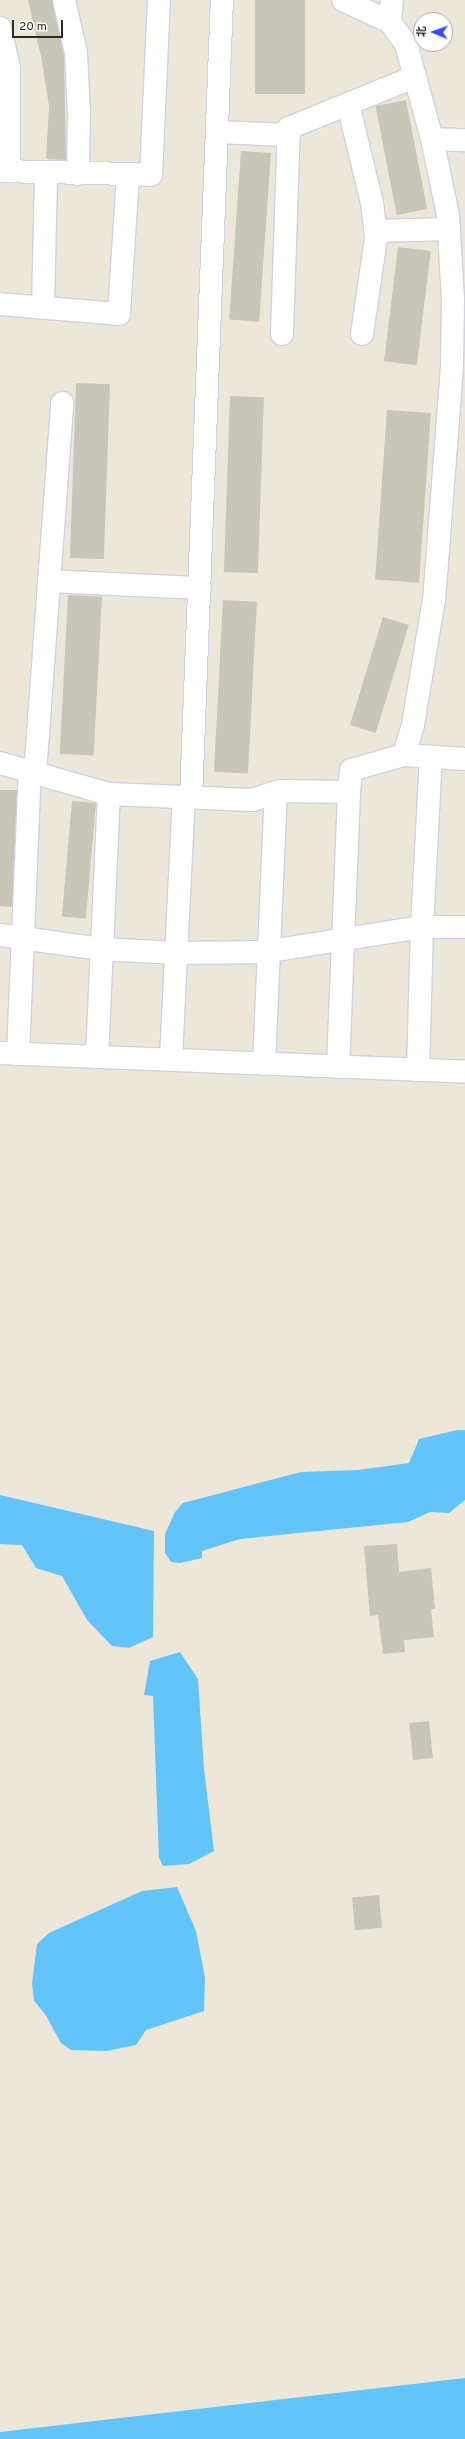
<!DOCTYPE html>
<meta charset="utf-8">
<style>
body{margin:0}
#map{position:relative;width:465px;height:2439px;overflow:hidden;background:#ede7da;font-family:Overpass,"Noto Sans SC",sans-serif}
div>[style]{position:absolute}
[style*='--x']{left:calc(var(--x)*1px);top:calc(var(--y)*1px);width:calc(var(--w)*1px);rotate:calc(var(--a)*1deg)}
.water>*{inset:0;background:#63c4f9}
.building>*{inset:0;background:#c8c5b9;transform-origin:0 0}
.roads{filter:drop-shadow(1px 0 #cfd1e4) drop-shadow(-1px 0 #cfd1e4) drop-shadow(0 1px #cfd1e4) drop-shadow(0 -1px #cfd1e4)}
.minor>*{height:22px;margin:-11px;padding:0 11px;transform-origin:11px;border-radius:11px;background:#fff}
span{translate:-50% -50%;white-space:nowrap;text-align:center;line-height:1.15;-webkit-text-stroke:3.5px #fff;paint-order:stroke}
.north{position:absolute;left:413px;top:12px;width:40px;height:40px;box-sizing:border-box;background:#fff;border:1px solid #aaa;border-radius:50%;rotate:272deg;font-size:11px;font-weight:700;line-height:16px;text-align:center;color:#2a2a2a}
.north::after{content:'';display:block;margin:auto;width:14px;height:18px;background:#3548ff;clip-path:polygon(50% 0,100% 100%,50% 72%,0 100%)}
.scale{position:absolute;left:12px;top:20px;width:51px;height:18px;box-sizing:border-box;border:2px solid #2a2a2a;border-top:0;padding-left:5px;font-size:12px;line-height:14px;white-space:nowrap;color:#2a2a2a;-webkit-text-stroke:3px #fff;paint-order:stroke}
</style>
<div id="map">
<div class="water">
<i style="clip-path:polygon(457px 1430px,465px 1430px,465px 1500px,449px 1513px,430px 1512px,408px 1522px,240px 1539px,202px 1551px,202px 1558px,180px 1563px,171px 1562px,165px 1553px,165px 1534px,175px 1512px,183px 1503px,301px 1472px,358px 1470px,409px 1463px,419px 1439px)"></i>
<i style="clip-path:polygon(0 1495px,154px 1531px,153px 1637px,129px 1648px,112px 1646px,87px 1620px,62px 1576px,36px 1568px,22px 1545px,0 1544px)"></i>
<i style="clip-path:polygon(180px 1652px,198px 1679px,204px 1769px,214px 1851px,189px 1864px,163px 1866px,159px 1858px,153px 1696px,144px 1695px,150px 1661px)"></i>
<i style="clip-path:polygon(177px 1887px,196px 1931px,205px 1978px,204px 2011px,146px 2030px,136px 2045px,107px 2051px,71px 2050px,61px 2043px,45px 2014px,34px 2001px,32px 1983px,37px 1944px,49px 1933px,142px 1891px)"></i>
<i style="clip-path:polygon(465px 2378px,465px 2439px,0 2439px,0 2432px)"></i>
</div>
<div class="building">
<i style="clip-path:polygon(28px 0,52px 0,64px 55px,66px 160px,46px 159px,49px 106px,41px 56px)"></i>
<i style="left:255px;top:0;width:50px;height:94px"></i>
<i style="left:406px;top:100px;width:111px;height:31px;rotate:79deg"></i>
<i style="left:241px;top:151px;width:30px;height:169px;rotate:4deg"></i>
<i style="left:398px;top:247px;width:33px;height:115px;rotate:7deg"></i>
<i style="left:76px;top:383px;width:34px;height:175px;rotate:2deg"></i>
<i style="left:230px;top:396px;width:34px;height:176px;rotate:2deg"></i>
<i style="left:387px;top:410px;width:44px;height:170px;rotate:4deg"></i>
<i style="left:68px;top:595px;width:34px;height:159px;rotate:3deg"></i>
<i style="left:223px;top:600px;width:34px;height:172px;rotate:3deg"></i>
<i style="left:383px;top:617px;width:27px;height:113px;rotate:17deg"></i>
<i style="clip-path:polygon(0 790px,17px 790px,12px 907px,0 906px)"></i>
<i style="left:72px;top:801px;width:24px;height:116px;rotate:5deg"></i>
<i style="clip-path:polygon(397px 1544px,399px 1572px,431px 1568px,435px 1609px,431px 1609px,434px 1637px,404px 1640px,405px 1652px,383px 1654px,378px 1615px,370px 1616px,364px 1546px)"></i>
<i style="left:429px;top:1721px;width:37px;height:20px;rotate:84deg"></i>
<i style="left:379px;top:1895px;width:33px;height:27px;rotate:85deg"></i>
</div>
<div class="roads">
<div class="minor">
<i style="--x:64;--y:0;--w:54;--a:77.2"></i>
<i style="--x:76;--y:53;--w:61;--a:87.2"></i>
<i style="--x:79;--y:114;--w:60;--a:91"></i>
<i style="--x:343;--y:0;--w:52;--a:25.1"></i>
<i style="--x:390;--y:22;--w:27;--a:54"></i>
<i style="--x:406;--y:44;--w:98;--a:74.7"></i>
<i style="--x:432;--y:139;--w:78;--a:78.1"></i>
<i style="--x:448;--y:215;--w:85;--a:86.6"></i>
<i style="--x:453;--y:300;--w:67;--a:90.9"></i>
<i style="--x:452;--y:367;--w:233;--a:94.4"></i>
<i style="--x:434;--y:599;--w:128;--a:99.5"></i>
<i style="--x:413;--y:725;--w:31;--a:107"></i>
<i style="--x:390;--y:22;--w:22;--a:-85"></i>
<i style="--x:0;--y:28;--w:41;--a:77.3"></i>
<i style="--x:9;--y:68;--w:103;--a:90"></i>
<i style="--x:348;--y:104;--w:102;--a:76.4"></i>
<i style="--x:372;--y:203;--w:35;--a:83"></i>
<i style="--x:376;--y:238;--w:97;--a:98.3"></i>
<i style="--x:218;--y:132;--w:71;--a:2.4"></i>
<i style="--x:432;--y:139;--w:33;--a:2"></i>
<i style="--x:0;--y:171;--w:128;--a:1.3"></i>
<i style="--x:375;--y:231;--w:74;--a:-1.5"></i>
<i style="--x:0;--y:304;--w:119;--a:4.8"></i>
<i style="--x:119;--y:314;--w:140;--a:-86.3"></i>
<i style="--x:128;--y:174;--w:23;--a:2"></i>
<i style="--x:151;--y:175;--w:175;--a:-87.4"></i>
<i style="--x:43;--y:308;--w:135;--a:-88.7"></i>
<i style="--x:282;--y:334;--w:206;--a:-88.1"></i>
<i style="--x:289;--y:128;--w:135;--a:-22.2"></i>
<i style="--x:49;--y:581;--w:151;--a:2.7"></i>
<i style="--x:0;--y:763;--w:113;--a:15.9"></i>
<i style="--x:109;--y:794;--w:143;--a:2.4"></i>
<i style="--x:252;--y:800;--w:29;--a:-18"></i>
<i style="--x:280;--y:791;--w:69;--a:0.8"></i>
<i style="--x:349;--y:792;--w:22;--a:-85"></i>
<i style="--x:351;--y:770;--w:55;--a:-15.8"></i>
<i style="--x:404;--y:755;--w:61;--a:3.8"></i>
<i style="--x:35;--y:774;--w:372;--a:-85.8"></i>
<i style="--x:191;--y:798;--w:799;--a:-87.78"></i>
<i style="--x:0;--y:935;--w:102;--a:7.9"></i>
<i style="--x:101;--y:949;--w:76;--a:3"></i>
<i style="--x:177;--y:953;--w:87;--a:-0.7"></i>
<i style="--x:264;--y:952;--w:160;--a:-9"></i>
<i style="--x:422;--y:927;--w:43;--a:0"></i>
<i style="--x:0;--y:1053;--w:465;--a:2.3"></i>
<i style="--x:18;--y:1054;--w:282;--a:-87.6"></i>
<i style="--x:97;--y:1057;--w:263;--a:-87.4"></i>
<i style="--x:171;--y:1059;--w:262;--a:-87.2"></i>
<i style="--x:264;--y:1064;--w:272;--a:-87.5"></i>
<i style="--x:338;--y:1067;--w:275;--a:-87.7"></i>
<i style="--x:418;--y:1070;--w:143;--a:-88.4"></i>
<i style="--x:422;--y:927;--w:169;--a:-87"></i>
</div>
</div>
<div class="north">北</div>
<div class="scale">20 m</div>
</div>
